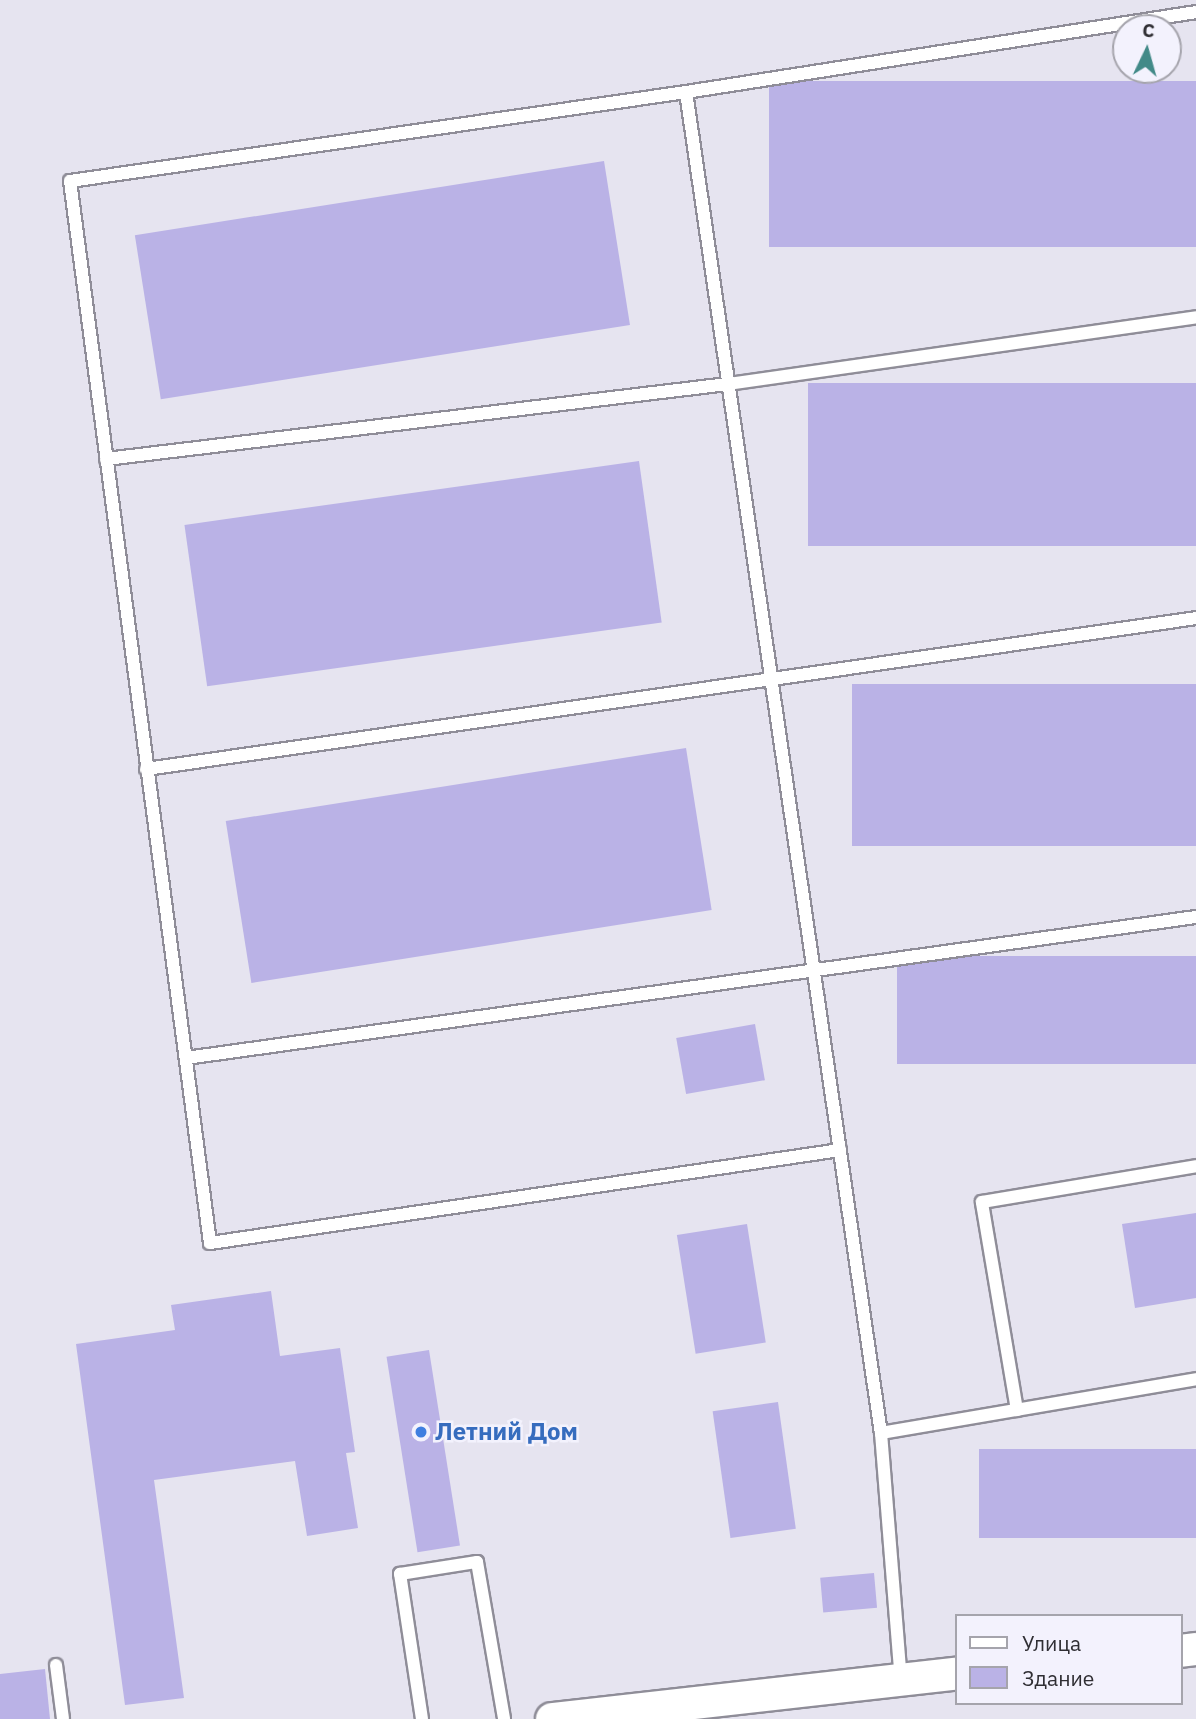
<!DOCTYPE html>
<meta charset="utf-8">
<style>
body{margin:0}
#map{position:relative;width:1196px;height:1719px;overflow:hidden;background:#e6e4f0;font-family:"IBM Plex Sans",sans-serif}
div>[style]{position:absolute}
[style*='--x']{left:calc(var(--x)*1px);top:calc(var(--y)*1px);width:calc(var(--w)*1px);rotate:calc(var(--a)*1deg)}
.building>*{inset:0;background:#bab2e6;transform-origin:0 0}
.roads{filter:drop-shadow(2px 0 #8f8d98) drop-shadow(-2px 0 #8f8d98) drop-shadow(0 2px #8f8d98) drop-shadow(0 -2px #8f8d98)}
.service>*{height:12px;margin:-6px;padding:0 6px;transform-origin:6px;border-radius:6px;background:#fff}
.tertiary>*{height:32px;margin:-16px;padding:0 16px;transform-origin:16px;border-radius:16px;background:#fff}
.dots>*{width:19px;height:19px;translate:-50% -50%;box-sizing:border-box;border:4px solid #f3f2fd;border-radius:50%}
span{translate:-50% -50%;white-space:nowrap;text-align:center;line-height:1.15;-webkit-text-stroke:5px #f3f2fd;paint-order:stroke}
.shop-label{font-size:24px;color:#366cbe;font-weight:700}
.left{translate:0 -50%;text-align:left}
.legend{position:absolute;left:955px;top:1614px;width:228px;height:91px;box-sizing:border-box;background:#f3f2fd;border:2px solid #a5a4ac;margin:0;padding:9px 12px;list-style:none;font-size:21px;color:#2f2e33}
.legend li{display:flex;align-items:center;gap:14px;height:35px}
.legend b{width:35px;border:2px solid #a5a4ac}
.north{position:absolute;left:1112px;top:14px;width:70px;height:70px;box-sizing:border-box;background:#f3f2fd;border:2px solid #a5a4ac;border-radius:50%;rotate:5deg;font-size:19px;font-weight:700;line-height:28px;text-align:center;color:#2f2e33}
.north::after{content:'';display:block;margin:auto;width:24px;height:32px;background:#428a88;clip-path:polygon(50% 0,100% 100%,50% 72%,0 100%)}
</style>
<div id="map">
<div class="building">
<i style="left:1196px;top:81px;width:166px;height:427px;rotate:90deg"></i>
<i style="left:604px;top:161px;width:166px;height:475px;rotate:81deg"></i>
<i style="left:1196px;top:383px;width:163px;height:388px;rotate:90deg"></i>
<i style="left:639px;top:461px;width:163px;height:459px;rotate:82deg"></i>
<i style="left:1196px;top:684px;width:162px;height:344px;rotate:90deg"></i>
<i style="left:686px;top:748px;width:164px;height:466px;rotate:81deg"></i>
<i style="left:1196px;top:956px;width:108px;height:299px;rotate:90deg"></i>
<i style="left:755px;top:1024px;width:57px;height:80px;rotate:80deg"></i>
<i style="clip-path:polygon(1196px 1213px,1196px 1298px,1135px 1308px,1122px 1224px)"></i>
<i style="left:747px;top:1224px;width:120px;height:71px;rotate:81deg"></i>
<i style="clip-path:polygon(271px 1291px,280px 1356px,340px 1348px,355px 1452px,346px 1453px,358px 1528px,307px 1536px,295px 1461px,154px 1480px,184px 1698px,125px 1705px,76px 1344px,175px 1330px,171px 1305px)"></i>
<i style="left:429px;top:1350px;width:198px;height:43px;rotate:81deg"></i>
<i style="left:778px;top:1402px;width:128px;height:66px;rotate:82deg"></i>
<i style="left:1196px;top:1449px;width:89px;height:217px;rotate:90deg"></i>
<i style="left:874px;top:1573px;width:35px;height:54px;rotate:85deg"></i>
<i style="clip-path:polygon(45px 1669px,50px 1719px,0 1719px,0 1674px)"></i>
</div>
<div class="roads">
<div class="service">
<i style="--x:686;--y:92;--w:516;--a:-8.91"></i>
<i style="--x:106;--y:459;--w:627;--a:-6.88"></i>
<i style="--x:728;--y:384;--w:473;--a:-8.1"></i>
<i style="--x:146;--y:769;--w:1061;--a:-8.18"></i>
<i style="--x:186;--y:1058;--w:1020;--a:-7.95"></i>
<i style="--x:840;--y:1150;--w:637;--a:171.6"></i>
<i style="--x:210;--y:1243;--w:1071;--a:-97.51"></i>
<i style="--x:70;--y:181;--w:622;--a:-8.22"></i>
<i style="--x:686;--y:92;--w:1355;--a:81.73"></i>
<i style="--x:881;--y:1433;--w:247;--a:85.4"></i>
<i style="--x:1017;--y:1410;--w:211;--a:-99.6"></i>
<i style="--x:982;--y:1202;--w:217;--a:-9.5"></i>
<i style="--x:881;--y:1433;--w:320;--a:-9.7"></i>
<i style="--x:56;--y:1665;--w:54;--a:82.6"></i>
<i style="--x:422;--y:1719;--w:147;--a:-98.6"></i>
<i style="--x:400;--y:1574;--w:78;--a:-8.9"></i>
<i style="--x:477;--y:1562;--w:159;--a:80.2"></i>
</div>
<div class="tertiary">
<i style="--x:1180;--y:1651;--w:16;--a:-7"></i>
<i style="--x:552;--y:1719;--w:406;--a:-6.4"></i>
</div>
</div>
<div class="dots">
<i style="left:421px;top:1432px;background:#3f7fe0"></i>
</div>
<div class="shop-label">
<span class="left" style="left:435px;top:1432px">Летний Дом</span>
</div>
<ul class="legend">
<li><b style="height:9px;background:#fff"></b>Улица</li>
<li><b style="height:19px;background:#bab2e6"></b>Здание</li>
</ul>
<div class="north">С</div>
</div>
